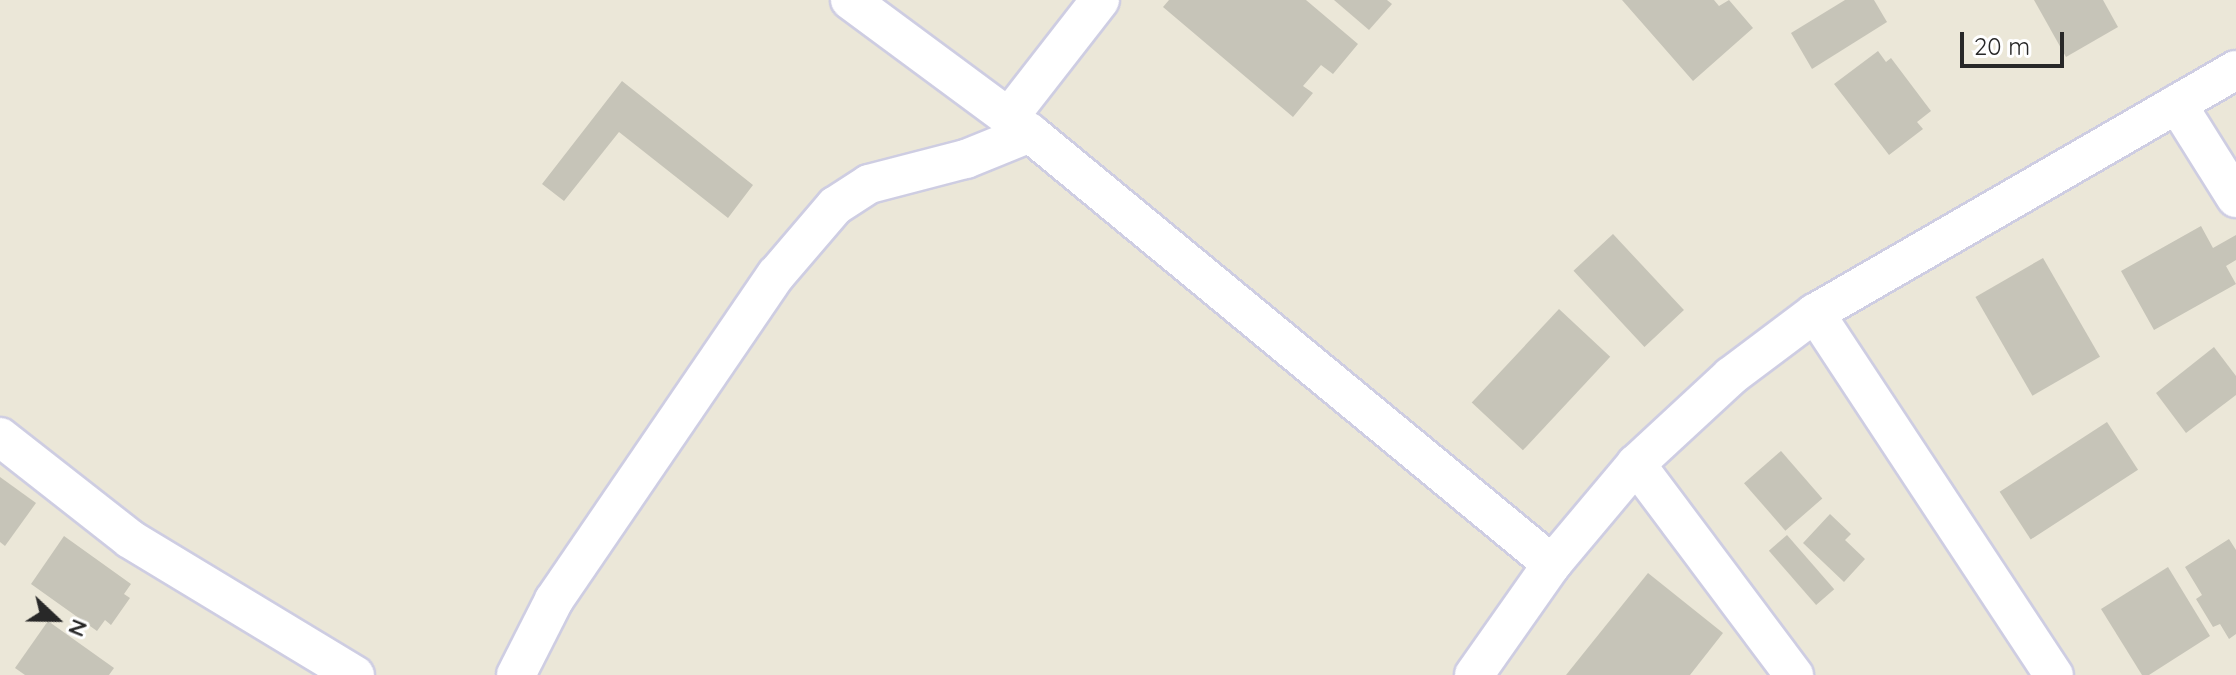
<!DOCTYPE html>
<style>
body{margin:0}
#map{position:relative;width:2236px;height:675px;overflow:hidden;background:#ebe7d8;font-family:Quicksand,sans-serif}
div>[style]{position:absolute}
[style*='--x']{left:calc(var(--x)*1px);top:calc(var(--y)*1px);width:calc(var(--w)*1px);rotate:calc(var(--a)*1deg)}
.building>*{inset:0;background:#c6c4b8;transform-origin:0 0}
.roads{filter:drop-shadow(2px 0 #cecde2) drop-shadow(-2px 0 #cecde2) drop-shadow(0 2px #cecde2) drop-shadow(0 -2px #cecde2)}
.minor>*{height:38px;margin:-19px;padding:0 19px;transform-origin:19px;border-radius:19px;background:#fff}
span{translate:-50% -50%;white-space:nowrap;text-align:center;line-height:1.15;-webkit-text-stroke:8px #fff;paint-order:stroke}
.north{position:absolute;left:16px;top:579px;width:80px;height:80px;-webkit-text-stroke:6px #fff;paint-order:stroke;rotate:112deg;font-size:22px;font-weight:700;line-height:32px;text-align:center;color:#282828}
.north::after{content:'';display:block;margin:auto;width:28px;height:36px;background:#282828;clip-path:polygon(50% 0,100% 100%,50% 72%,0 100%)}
.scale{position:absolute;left:1960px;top:32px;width:104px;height:36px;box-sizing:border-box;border:4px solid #282828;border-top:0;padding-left:10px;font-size:24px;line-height:28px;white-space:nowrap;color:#282828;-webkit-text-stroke:6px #fff;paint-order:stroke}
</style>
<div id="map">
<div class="building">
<i style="clip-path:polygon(1169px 0,1306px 0,1358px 44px,1333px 74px,1321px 65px,1303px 86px,1313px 93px,1293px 117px,1163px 7px)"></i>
<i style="clip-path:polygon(1334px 0,1387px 0,1392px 4px,1369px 30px)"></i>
<i style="clip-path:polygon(1622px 0,1714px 0,1719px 6px,1729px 0,1753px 28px,1693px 81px)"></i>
<i style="clip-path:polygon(1845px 0,1874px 0,1887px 22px,1812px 69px,1791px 33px)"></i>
<i style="clip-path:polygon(2034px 0,2103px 0,2118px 27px,2066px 57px)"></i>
<i style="clip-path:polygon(1878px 51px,1886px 62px,1891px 58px,1931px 111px,1917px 122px,1923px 129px,1889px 155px,1834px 84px)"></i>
<i style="clip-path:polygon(622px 81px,753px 185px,728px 218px,619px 132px,564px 201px,542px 184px)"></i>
<i style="clip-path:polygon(2201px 226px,2213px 248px,2236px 235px,2236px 260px,2226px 266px,2236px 284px,2154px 330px,2121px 271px)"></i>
<i style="left:1613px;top:234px;width:104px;height:54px;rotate:47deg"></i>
<i style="left:2043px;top:258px;width:114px;height:78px;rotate:60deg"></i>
<i style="left:1559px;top:309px;width:70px;height:128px;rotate:43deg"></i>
<i style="clip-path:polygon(2214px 347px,2236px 376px,2236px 395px,2186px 433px,2156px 393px)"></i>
<i style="left:2107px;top:422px;width:57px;height:128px;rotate:57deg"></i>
<i style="left:1781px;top:451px;width:63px;height:49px;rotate:49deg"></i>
<i style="clip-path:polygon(0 477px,36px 503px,5px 546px,0 542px)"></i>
<i style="clip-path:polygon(1830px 514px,1851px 534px,1845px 540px,1865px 559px,1844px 582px,1803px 543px)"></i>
<i style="left:1787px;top:535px;width:72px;height:24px;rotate:49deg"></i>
<i style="clip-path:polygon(64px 536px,131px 584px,124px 594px,130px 598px,111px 625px,105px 620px,97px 631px,31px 584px)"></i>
<i style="clip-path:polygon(2229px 539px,2236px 550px,2236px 634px,2229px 639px,2220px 624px,2213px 627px,2196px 599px,2202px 595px,2185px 567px)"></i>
<i style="clip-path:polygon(2168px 567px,2210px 636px,2149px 675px,2142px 675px,2101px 609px)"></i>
<i style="clip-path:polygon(1648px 573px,1723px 633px,1690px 675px,1566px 675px)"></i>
<i style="clip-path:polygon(48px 621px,114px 668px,109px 675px,25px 675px,15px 668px)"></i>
</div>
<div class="roads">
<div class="minor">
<i style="--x:850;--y:0;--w:224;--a:36.5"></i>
<i style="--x:1030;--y:133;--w:677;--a:39.55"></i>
<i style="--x:2177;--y:104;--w:111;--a:57.9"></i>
<i style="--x:1009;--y:117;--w:148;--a:-52.1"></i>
<i style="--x:1815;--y:313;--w:434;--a:56.6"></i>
<i style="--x:0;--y:437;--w:165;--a:38.1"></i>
<i style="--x:130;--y:539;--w:263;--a:31.2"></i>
<i style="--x:1636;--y:464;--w:264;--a:53.2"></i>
<i style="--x:516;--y:675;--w:84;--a:-63.1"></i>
<i style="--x:554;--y:600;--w:394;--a:-55.7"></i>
<i style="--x:776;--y:275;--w:91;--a:-49.5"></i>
<i style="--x:835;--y:206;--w:40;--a:-32.9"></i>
<i style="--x:869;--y:184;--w:100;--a:-14.5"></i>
<i style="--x:966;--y:159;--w:69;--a:-22.1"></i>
<i style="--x:1474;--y:675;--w:136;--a:-54.9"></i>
<i style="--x:1552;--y:564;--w:131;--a:-50"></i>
<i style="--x:1636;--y:464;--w:129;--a:-42.8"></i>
<i style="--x:1731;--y:376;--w:105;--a:-36.9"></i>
<i style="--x:1815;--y:313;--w:486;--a:-30"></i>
</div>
</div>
<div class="north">N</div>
<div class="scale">20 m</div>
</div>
